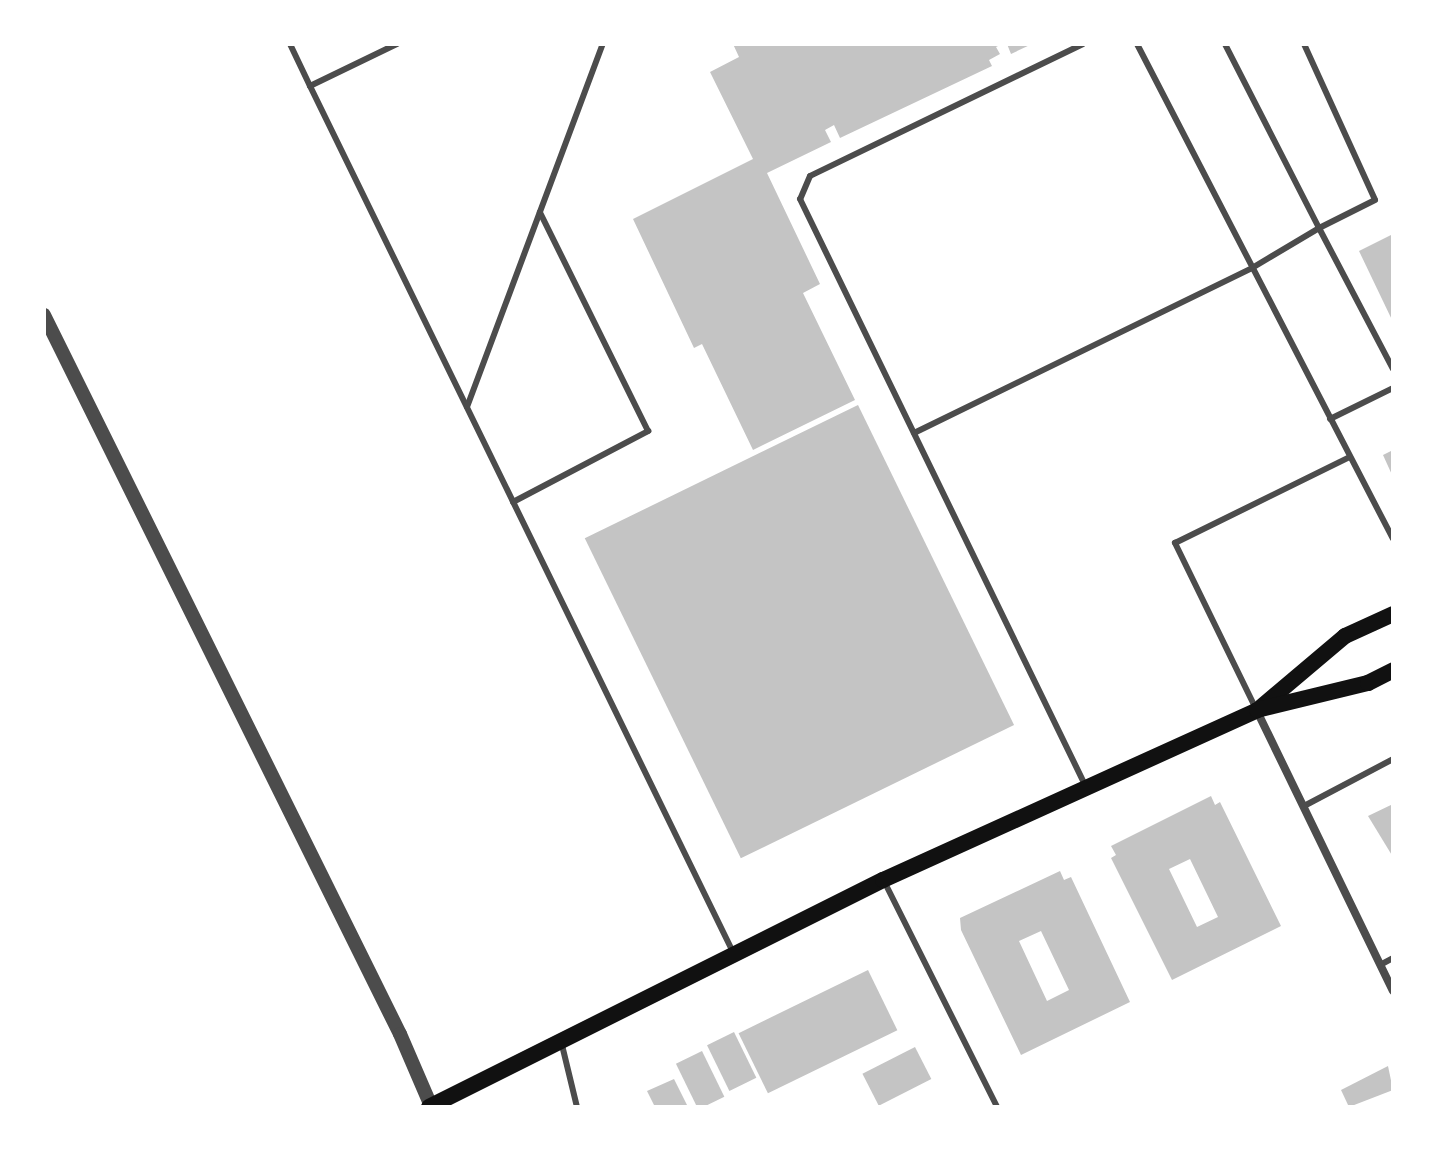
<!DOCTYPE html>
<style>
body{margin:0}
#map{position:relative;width:1437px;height:1151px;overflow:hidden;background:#fff;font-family:Cabin,sans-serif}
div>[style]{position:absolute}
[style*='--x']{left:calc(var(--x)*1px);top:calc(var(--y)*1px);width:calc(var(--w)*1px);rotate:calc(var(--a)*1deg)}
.building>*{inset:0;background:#c4c4c4;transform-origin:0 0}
.service>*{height:6px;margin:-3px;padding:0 3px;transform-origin:3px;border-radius:3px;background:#4c4c4c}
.minor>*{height:8px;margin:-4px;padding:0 4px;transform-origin:4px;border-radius:4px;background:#4c4c4c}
.tertiary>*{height:14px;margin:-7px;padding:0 7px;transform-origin:7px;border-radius:7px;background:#4c4c4c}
.secondary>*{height:16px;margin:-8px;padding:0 8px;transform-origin:8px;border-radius:8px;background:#111}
span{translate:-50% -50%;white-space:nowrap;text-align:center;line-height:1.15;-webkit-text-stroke:6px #fff;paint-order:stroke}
.frame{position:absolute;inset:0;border:46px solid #fff;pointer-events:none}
</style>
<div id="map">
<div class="building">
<i style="clip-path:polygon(733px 44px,1002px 44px,996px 47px,1000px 54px,989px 60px,992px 66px,840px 138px,834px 125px,825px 130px,831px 142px,767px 173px,820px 284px,803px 293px,855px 400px,753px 450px,702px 344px,694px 348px,633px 219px,753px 159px,710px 72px,739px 57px)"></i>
<i style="clip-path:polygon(1007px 44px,1032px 44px,1011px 54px)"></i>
<i style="clip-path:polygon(1393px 234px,1393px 322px,1359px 251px)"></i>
<i style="left:858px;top:405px;width:356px;height:304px;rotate:64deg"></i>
<i style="clip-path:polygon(1393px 450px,1393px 477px,1383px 455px)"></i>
<i style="clip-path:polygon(evenodd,1211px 796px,1215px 805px,1220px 802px,1281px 926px,1172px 980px,1111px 858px,1116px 855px,1111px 846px,1211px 796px,1190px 859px,1218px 917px,1197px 927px,1169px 869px,1190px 859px)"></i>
<i style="clip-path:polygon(1393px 804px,1393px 857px,1368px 816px)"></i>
<i style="clip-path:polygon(evenodd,1060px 871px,1064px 880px,1071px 877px,1130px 1002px,1021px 1055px,961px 930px,960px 918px,1060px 871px,1041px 931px,1069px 990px,1047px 1001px,1019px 941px,1041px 931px)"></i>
<i style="left:868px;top:970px;width:67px;height:144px;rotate:64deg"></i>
<i style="left:734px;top:1032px;width:51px;height:30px;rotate:64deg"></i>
<i style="left:915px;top:1047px;width:36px;height:59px;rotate:63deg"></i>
<i style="left:702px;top:1051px;width:51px;height:29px;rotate:64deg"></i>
<i style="clip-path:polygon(1388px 1066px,1393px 1090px,1349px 1107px,1341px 1090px)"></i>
<i style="clip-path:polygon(674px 1079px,688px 1107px,655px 1107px,647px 1091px)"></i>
</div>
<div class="service">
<i style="--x:290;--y:44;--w:47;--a:64.5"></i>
<i style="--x:310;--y:86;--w:97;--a:-25.8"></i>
<i style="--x:1083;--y:44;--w:303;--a:154.2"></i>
<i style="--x:810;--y:176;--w:25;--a:113"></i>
<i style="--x:800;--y:199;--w:652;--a:64.06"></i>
<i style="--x:1137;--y:44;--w:557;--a:62.65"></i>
<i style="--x:1304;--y:44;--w:171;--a:65.5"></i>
<i style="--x:1375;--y:200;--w:63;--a:153.4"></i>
<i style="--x:1319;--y:228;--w:159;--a:62.3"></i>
<i style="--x:310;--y:86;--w:966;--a:63.97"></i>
<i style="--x:467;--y:407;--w:388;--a:-69.5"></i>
<i style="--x:1330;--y:419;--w:70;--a:-26.2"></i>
<i style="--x:914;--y:433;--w:376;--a:-26"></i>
<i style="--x:1252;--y:268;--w:78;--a:-30.8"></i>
<i style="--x:1319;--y:228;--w:207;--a:-117.1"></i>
<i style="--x:513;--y:502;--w:153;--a:-27.7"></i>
<i style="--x:648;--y:431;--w:244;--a:-116.3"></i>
<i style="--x:1256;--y:709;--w:185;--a:-116"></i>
<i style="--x:1175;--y:543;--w:195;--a:-26.2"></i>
<i style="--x:1304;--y:806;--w:101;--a:-27.8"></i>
<i style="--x:884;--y:881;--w:253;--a:63.4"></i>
<i style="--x:1380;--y:965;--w:15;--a:-28"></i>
<i style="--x:562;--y:1045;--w:64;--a:76.4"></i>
</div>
<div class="minor">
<i style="--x:1257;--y:711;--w:311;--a:64.1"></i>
</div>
<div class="tertiary">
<i style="--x:44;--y:315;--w:802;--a:63.66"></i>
<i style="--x:400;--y:1034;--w:78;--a:66.7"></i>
</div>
<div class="secondary">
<i style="--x:1261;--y:707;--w:110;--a:-40.2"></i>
<i style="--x:1345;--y:636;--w:53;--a:-24.6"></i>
<i style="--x:429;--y:1107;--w:508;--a:-26.57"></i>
<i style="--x:883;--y:880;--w:411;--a:-24.4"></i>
<i style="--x:1257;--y:710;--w:114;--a:-13.7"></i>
<i style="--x:1368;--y:683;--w:28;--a:-27"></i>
</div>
<div class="frame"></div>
</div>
